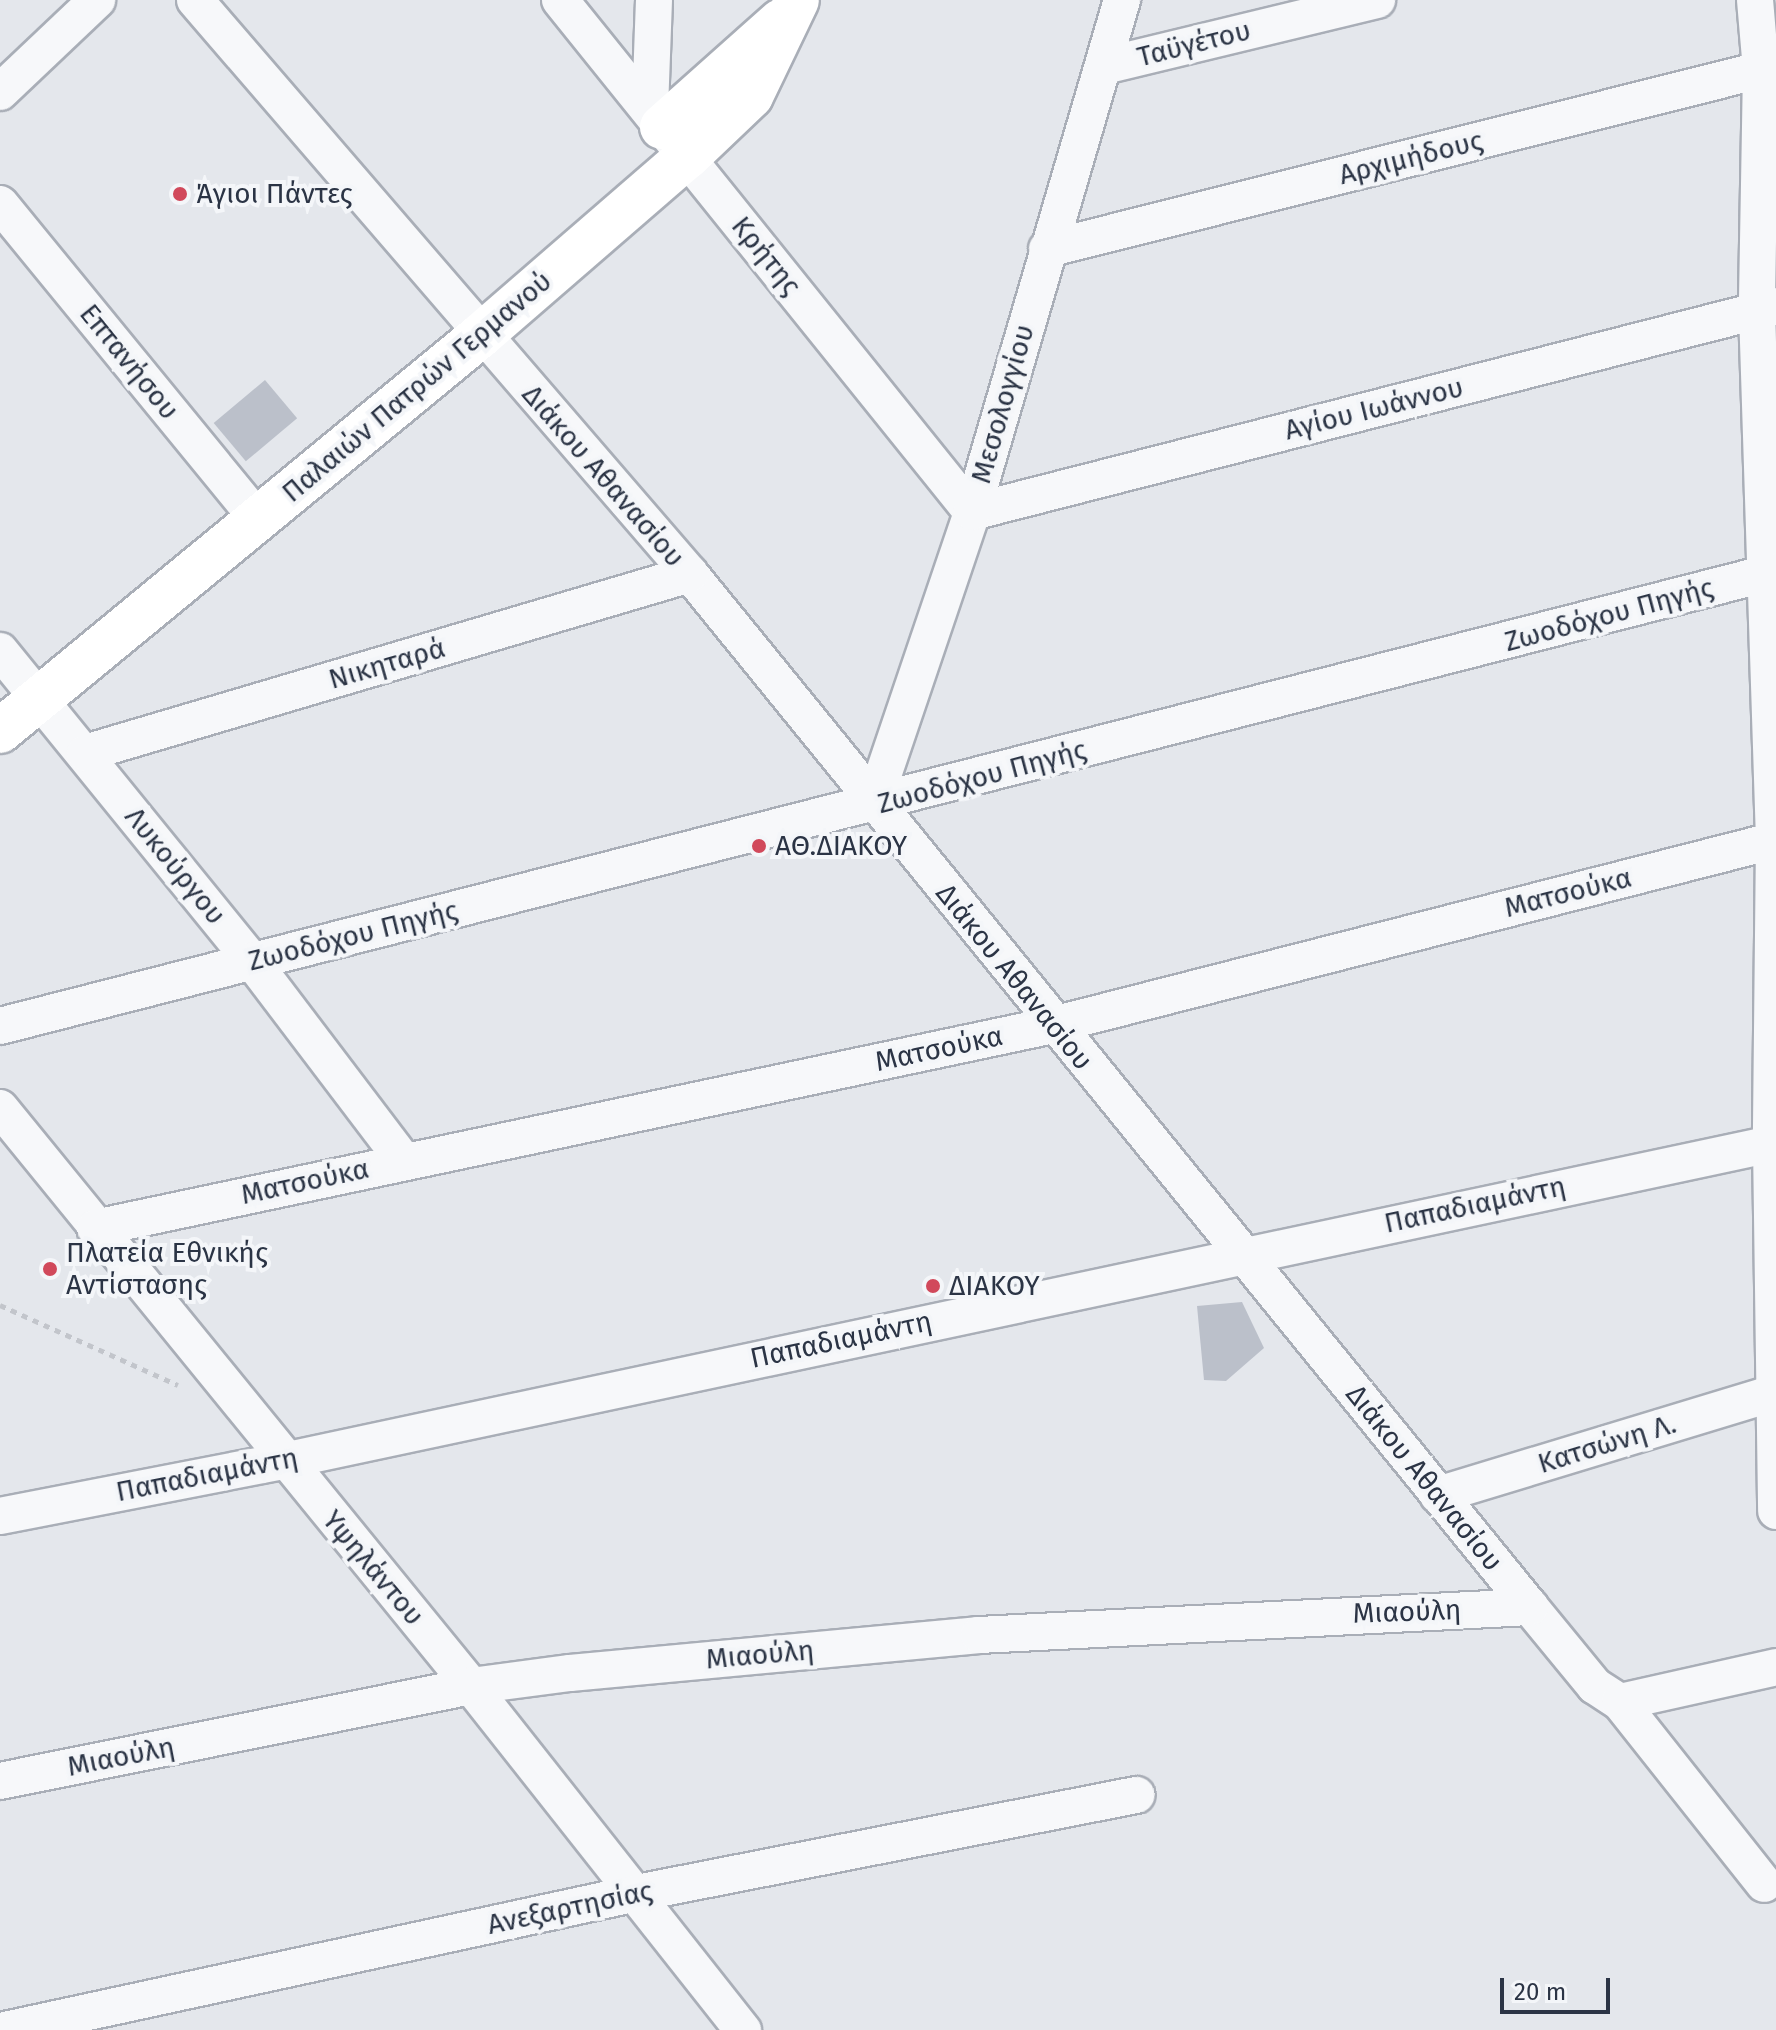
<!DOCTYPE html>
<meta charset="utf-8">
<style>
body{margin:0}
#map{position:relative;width:1776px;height:2030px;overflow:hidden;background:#e4e7ec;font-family:"Fira Sans",sans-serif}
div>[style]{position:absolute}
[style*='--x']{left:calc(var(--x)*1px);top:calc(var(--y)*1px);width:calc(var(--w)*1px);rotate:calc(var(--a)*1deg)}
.building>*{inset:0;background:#bbc0ca;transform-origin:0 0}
.path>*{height:5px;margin-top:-2.5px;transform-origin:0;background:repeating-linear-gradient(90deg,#c2c5cb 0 6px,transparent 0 12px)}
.roads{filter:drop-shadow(2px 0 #a9aeb7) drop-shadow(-2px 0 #a9aeb7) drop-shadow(0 2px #a9aeb7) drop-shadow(0 -2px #a9aeb7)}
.street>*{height:36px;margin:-18px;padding:0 18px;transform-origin:18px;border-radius:18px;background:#f7f8fa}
.secondary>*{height:44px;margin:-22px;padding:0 22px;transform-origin:22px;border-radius:22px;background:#fff}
.dots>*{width:22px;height:22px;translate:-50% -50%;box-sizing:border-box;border:4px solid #f4f6f9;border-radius:50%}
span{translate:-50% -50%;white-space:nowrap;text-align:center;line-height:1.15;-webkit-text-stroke:8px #f4f6f9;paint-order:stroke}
.street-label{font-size:28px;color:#2b3445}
.poi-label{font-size:28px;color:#2b3445}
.left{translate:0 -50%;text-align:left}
.scale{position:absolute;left:1500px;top:1978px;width:110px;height:36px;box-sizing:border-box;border:4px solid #2b3445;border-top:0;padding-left:10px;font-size:24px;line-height:28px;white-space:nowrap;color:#2b3445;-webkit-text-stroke:6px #f4f6f9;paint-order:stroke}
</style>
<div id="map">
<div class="building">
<i style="left:265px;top:380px;width:50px;height:67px;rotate:50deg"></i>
<i style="clip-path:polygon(1242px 1302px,1264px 1348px,1226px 1381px,1204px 1380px,1197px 1306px)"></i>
</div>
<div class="path">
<i style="--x:0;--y:1305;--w:195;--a:24.2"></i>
</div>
<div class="roads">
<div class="street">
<i style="--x:195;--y:0;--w:758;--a:49.23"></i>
<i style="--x:690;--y:574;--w:1331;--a:50.88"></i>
<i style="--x:1530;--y:1607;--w:102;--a:50.6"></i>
<i style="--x:1595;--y:1686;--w:30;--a:33"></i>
<i style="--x:1620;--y:1702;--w:232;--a:51.6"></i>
<i style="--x:560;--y:0;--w:657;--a:51.18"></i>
<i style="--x:1755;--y:0;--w:70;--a:85.1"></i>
<i style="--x:1761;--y:70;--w:241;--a:91"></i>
<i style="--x:1757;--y:311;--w:529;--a:88.16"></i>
<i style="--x:1774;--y:840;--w:304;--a:90.6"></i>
<i style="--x:1771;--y:1144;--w:367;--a:89.2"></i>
<i style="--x:1104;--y:66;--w:281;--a:-13.6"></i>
<i style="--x:0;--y:92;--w:134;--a:-43.5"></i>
<i style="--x:650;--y:109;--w:109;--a:-87.9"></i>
<i style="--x:0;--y:204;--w:409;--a:50.7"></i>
<i style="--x:1047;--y:249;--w:752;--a:-14.09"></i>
<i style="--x:972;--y:512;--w:830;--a:-14.37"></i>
<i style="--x:0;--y:651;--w:400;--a:50.9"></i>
<i style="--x:252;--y:961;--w:251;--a:52.8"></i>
<i style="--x:85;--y:753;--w:631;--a:-16.48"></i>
<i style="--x:873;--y:805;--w:309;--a:-71.3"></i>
<i style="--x:972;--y:512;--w:534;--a:-73.67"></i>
<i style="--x:0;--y:1026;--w:1833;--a:-14.37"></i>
<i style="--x:0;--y:1108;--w:746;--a:50.82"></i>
<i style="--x:471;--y:1686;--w:439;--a:51.7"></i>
<i style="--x:95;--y:1228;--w:979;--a:-11.96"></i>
<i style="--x:1053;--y:1025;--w:746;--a:-14.35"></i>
<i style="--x:1438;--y:1495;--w:353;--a:-16.9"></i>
<i style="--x:0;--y:1516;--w:288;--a:-11"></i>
<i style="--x:283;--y:1461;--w:1526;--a:-12.02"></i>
<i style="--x:1620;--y:1702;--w:160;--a:-12.6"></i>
<i style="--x:0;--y:1781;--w:480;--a:-11.4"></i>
<i style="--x:471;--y:1686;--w:100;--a:-7.5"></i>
<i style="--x:570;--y:1673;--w:411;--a:-5.3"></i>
<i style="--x:979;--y:1635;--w:552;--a:-2.91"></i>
<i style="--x:5;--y:2030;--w:647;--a:-12.23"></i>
<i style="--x:637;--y:1893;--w:509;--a:-11.11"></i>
</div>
<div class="secondary">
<i style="--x:662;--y:127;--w:159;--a:-41.7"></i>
<i style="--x:0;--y:731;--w:622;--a:-39.45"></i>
<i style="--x:480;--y:336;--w:274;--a:-40.9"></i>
<i style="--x:687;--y:157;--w:88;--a:-43.6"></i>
<i style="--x:751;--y:96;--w:106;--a:-64.4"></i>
</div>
</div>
<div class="dots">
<i style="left:180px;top:194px;background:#d1495b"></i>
<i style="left:759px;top:846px;background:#d1495b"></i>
<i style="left:50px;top:1269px;background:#d1495b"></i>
<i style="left:933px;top:1286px;background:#d1495b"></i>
</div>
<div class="street-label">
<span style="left:1194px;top:44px;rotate:-14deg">Ταϋγέτου</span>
<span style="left:1411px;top:158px;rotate:-14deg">Αρχιμήδους</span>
<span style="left:766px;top:256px;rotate:51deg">Κρήτης</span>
<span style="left:129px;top:362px;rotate:51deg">Επτανήσου</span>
<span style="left:417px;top:387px;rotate:-40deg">Παλαιών Πατρών Γερμανού</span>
<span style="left:1003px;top:404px;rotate:-74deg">Μεσολογγίου</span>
<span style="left:1374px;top:409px;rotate:-14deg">Αγίου Ιωάννου</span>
<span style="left:603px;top:476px;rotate:49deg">Διάκου Αθανασίου</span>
<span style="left:1609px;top:615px;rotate:-15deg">Ζωοδόχου Πηγής</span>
<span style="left:387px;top:664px;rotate:-16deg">Νικηταρά</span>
<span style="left:982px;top:777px;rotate:-15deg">Ζωοδόχου Πηγής</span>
<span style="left:175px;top:866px;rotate:51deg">Λυκούργου</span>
<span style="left:1568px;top:893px;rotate:-14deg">Ματσούκα</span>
<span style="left:353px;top:936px;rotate:-14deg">Ζωοδόχου Πηγής</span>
<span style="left:1014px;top:977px;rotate:51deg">Διάκου Αθανασίου</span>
<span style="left:939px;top:1049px;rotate:-12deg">Ματσούκα</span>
<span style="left:305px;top:1182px;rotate:-12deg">Ματσούκα</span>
<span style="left:1475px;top:1205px;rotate:-12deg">Παπαδιαμάντη</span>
<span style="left:841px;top:1340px;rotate:-12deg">Παπαδιαμάντη</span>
<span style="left:1607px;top:1444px;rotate:-17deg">Κατσώνη Λ.</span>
<span style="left:207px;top:1475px;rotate:-11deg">Παπαδιαμάντη</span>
<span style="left:1424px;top:1478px;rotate:51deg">Διάκου Αθανασίου</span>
<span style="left:373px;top:1568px;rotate:50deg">Υψηλάντου</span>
<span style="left:1407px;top:1612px;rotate:-2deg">Μιαούλη</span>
<span style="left:760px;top:1655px;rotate:-5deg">Μιαούλη</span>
<span style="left:121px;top:1757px;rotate:-11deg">Μιαούλη</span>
<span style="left:570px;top:1908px;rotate:-12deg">Ανεξαρτησίας</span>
</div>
<div class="poi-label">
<span class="left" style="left:196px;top:194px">Άγιοι Πάντες</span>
<span class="left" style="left:775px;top:846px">ΑΘ.ΔΙΑΚΟΥ</span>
<span class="left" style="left:66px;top:1269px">Πλατεία Εθνικής<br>Αντίστασης</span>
<span class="left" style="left:949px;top:1286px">ΔΙΑΚΟΥ</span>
</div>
<div class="scale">20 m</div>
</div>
